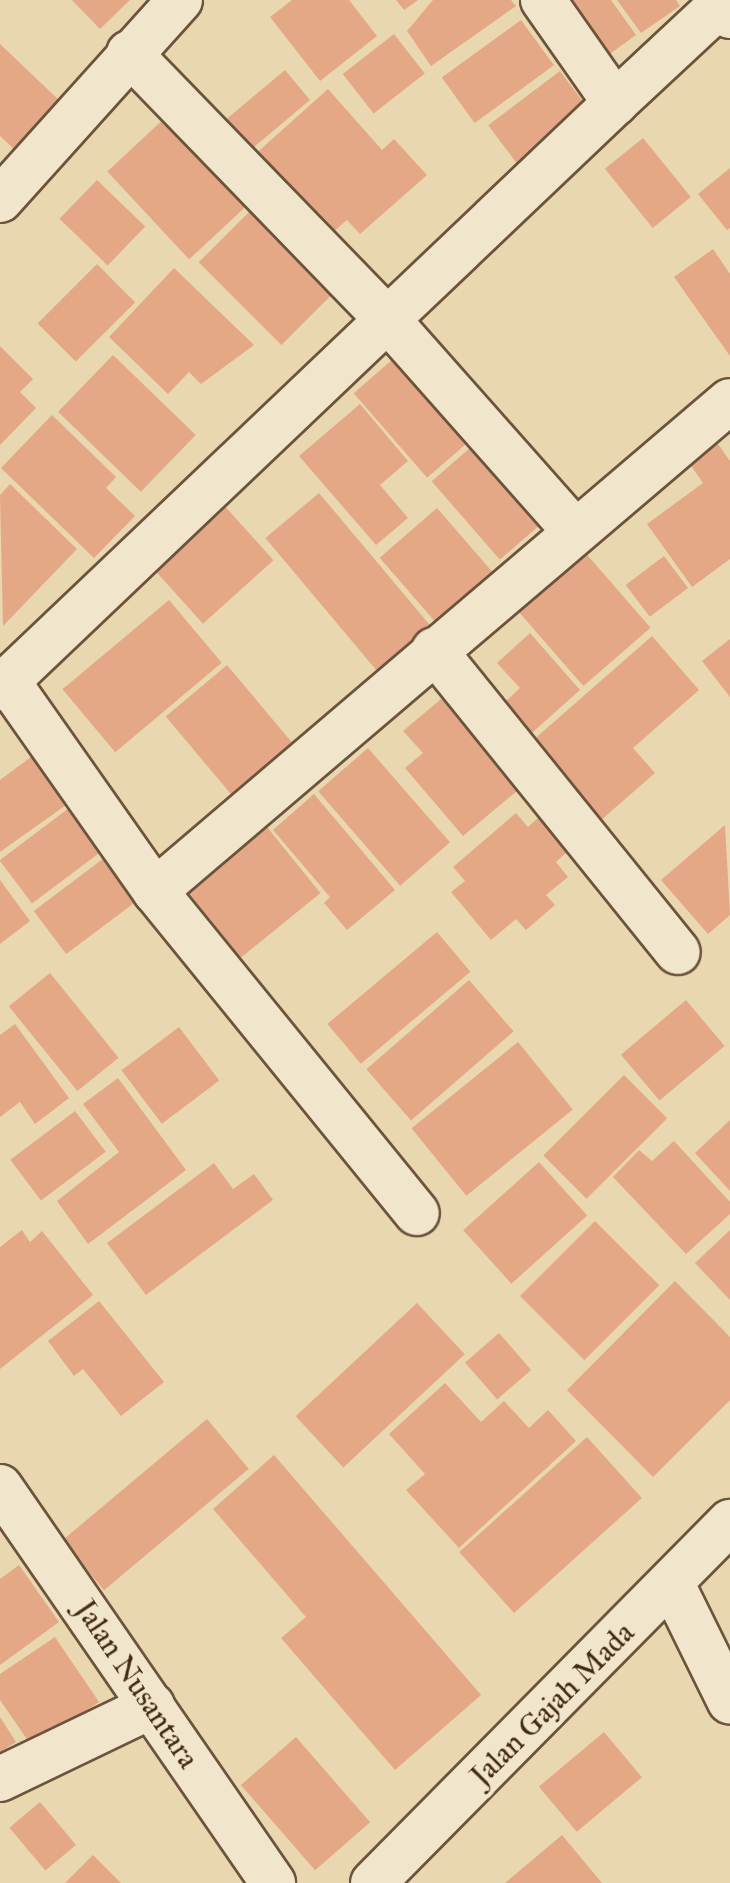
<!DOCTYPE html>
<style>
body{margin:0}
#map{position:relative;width:730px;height:1883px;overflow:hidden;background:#e9d7b0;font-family:"IM FELL Great Primer",serif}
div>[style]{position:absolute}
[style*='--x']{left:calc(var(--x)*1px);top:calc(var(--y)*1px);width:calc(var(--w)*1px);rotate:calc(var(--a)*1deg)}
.building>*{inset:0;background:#e4a887;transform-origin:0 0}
.roads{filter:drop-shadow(2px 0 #6c543c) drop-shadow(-2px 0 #6c543c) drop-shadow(0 2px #6c543c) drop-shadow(0 -2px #6c543c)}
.street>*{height:44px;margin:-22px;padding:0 22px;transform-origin:22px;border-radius:22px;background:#f1e5cc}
.secondary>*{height:44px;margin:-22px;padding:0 22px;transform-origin:22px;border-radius:22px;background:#f1e5cc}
span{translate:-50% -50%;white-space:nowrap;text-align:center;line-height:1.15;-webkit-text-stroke:8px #f1e5cc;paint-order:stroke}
.street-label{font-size:30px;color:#422916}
</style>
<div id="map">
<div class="building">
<i style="clip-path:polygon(72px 0,130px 0,100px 29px)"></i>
<i style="clip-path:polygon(292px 0,349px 0,377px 36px,320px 81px,270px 17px)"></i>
<i style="clip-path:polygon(396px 0,418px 0,404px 10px)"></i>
<i style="clip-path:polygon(433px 0,511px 0,516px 6px,431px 66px,407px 31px)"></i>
<i style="clip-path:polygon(556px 0,611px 0,636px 35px,600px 61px)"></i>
<i style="clip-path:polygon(617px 0,676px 0,680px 6px,641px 33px)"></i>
<i style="left:521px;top:20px;width:56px;height:98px;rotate:54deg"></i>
<i style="left:394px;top:34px;width:50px;height:65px;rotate:52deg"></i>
<i style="clip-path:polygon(0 44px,62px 103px,16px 151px,0 136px)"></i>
<i style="left:285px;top:70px;width:39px;height:96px;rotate:50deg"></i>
<i style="left:560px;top:71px;width:51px;height:90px;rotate:53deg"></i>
<i style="clip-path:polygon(328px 89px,382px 150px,394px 139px,427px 175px,360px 234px,347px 220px,323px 241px,251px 158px)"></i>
<i style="left:168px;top:115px;width:120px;height:83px;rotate:47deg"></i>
<i style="left:643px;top:138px;width:76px;height:49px;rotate:51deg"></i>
<i style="clip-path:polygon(730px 168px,730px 228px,727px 230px,698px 194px)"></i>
<i style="left:97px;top:180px;width:67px;height:54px;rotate:44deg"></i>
<i style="left:251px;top:210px;width:117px;height:74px;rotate:45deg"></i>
<i style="clip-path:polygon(713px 249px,730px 274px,730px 356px,674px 277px)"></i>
<i style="left:97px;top:264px;width:54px;height:84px;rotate:45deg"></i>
<i style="clip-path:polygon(174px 268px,254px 345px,201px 384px,189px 372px,168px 394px,109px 337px)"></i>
<i style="clip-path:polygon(0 346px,33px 379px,20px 392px,36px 408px,0 445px)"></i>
<i style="left:408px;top:346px;width:112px;height:72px;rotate:49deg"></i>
<i style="left:113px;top:355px;width:115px;height:79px;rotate:44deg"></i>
<i style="clip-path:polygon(360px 404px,408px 461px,380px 485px,408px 518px,376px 545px,299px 456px)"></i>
<i style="clip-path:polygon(52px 415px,116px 477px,106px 488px,135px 516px,94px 558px,1px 468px)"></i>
<i style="left:486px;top:434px;width:104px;height:72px;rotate:49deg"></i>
<i style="clip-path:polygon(713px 437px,730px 461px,730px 559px,692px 587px,647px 524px,703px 483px,685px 457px)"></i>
<i style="clip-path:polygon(10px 484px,77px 549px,3px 626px,0 495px)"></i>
<i style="left:319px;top:493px;width:174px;height:70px;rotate:50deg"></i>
<i style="left:222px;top:503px;width:77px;height:95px;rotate:48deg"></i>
<i style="left:437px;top:508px;width:89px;height:76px;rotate:49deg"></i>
<i style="left:583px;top:550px;width:103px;height:89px;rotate:49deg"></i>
<i style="left:664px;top:556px;width:40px;height:48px;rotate:53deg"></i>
<i style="left:169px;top:600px;width:82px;height:139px;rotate:50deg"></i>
<i style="clip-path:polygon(530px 633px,580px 690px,524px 740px,497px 710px,520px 688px,497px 663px)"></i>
<i style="clip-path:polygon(652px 636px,699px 690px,633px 748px,655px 773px,600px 821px,531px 742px)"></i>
<i style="clip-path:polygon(730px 639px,730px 697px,702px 661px)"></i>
<i style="left:227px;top:665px;width:104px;height:80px;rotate:50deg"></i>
<i style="clip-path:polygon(453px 689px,530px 780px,463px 836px,405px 768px,423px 753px,403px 731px)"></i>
<i style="left:368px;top:748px;width:125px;height:66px;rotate:49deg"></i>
<i style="clip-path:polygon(35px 754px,69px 803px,0 852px,0 780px)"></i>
<i style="clip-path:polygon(314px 794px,395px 890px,347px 930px,324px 903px,330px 897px,273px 830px)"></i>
<i style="left:73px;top:805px;width:54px;height:92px;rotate:53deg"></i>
<i style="clip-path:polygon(516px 813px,528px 827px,540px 816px,569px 850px,556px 862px,568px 877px,546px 895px,555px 905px,526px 930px,516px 919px,491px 940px,451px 892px,465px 881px,453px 867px)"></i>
<i style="clip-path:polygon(725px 825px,730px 915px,708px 934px,661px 880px)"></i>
<i style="left:267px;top:827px;width:85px;height:103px;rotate:51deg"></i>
<i style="left:108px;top:855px;width:54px;height:93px;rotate:53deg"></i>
<i style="clip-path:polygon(0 880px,30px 921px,0 944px)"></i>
<i style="left:437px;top:932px;width:52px;height:143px;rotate:50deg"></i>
<i style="left:50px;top:973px;width:109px;height:53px;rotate:51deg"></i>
<i style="left:469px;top:980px;width:68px;height:136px;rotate:49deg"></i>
<i style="left:686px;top:1000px;width:60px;height:85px;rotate:50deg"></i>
<i style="clip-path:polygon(15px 1024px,69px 1098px,35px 1124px,20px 1102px,0 1117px,0 1035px)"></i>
<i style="left:179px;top:1027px;width:67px;height:72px;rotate:53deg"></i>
<i style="left:518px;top:1042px;width:87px;height:137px;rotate:51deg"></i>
<i style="left:624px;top:1075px;width:61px;height:114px;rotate:45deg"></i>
<i style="clip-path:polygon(118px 1078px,186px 1170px,88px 1244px,57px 1201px,119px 1152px,83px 1104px)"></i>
<i style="left:75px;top:1111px;width:51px;height:81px;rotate:53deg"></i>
<i style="clip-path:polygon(730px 1120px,730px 1191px,695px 1153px)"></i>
<i style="clip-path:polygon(674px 1141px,730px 1202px,730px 1214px,686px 1254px,613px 1177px,639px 1150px,652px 1161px)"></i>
<i style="left:539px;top:1162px;width:72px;height:102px;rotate:48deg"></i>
<i style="clip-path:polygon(214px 1163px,233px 1189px,254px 1174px,273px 1200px,146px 1295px,107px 1243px)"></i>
<i style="left:595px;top:1221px;width:91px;height:106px;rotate:45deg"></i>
<i style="clip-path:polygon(22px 1230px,30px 1242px,42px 1231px,93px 1295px,0 1369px,0 1247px)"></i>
<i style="clip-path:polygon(730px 1230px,730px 1300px,695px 1263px)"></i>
<i style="clip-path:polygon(675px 1281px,730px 1337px,730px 1400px,653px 1477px,567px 1390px)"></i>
<i style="clip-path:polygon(99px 1301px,164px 1382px,121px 1416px,83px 1369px,74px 1376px,48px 1341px)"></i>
<i style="left:417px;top:1303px;width:70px;height:166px;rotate:47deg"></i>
<i style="left:499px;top:1333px;width:49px;height:45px;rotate:49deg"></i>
<i style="clip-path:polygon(445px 1383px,481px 1422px,504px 1401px,529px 1428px,548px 1410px,576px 1441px,459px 1548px,406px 1490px,425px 1474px,389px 1434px)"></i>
<i style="left:207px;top:1419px;width:65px;height:189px;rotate:50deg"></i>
<i style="left:587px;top:1437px;width:82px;height:172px;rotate:48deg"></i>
<i style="clip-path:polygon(274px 1455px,481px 1695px,395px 1770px,281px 1638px,306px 1617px,213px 1509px)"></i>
<i style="clip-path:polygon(19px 1565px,59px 1622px,0 1665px,0 1579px)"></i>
<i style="clip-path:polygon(55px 1637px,99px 1702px,33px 1748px,0 1700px,0 1674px)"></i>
<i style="clip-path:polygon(0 1717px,16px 1742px,0 1752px)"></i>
<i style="left:604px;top:1732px;width:59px;height:85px;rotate:50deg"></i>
<i style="left:296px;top:1737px;width:113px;height:73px;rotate:49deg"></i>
<i style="left:40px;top:1802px;width:56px;height:40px;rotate:50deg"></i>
<i style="clip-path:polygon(562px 1835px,602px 1883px,505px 1883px)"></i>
<i style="clip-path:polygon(93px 1855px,121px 1883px,65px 1883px)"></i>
</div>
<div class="roads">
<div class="street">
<i style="--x:543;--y:0;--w:126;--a:55"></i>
<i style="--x:615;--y:103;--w:145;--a:-43"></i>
<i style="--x:721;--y:4;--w:15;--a:53"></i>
<i style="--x:129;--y:53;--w:372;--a:45.9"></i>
<i style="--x:388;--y:320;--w:282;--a:48.5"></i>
<i style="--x:0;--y:200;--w:269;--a:-48"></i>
<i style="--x:434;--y:650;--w:388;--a:51.1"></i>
<i style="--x:8;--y:682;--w:256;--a:54.9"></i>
<i style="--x:155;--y:891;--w:755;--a:-40.44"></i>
<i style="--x:0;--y:688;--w:849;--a:-43.57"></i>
<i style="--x:155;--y:891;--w:415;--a:50.9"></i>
<i style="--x:0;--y:1487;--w:481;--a:55.4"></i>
<i style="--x:672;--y:1584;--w:131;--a:63.8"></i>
<i style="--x:0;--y:1779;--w:169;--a:-25.7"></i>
</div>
<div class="secondary">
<i style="--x:373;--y:1883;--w:508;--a:-45.32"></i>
</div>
</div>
<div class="street-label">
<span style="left:137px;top:1684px;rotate:56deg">Jalan Nusantara</span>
<span style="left:552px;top:1704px;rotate:-45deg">Jalan Gajah Mada</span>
</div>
</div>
